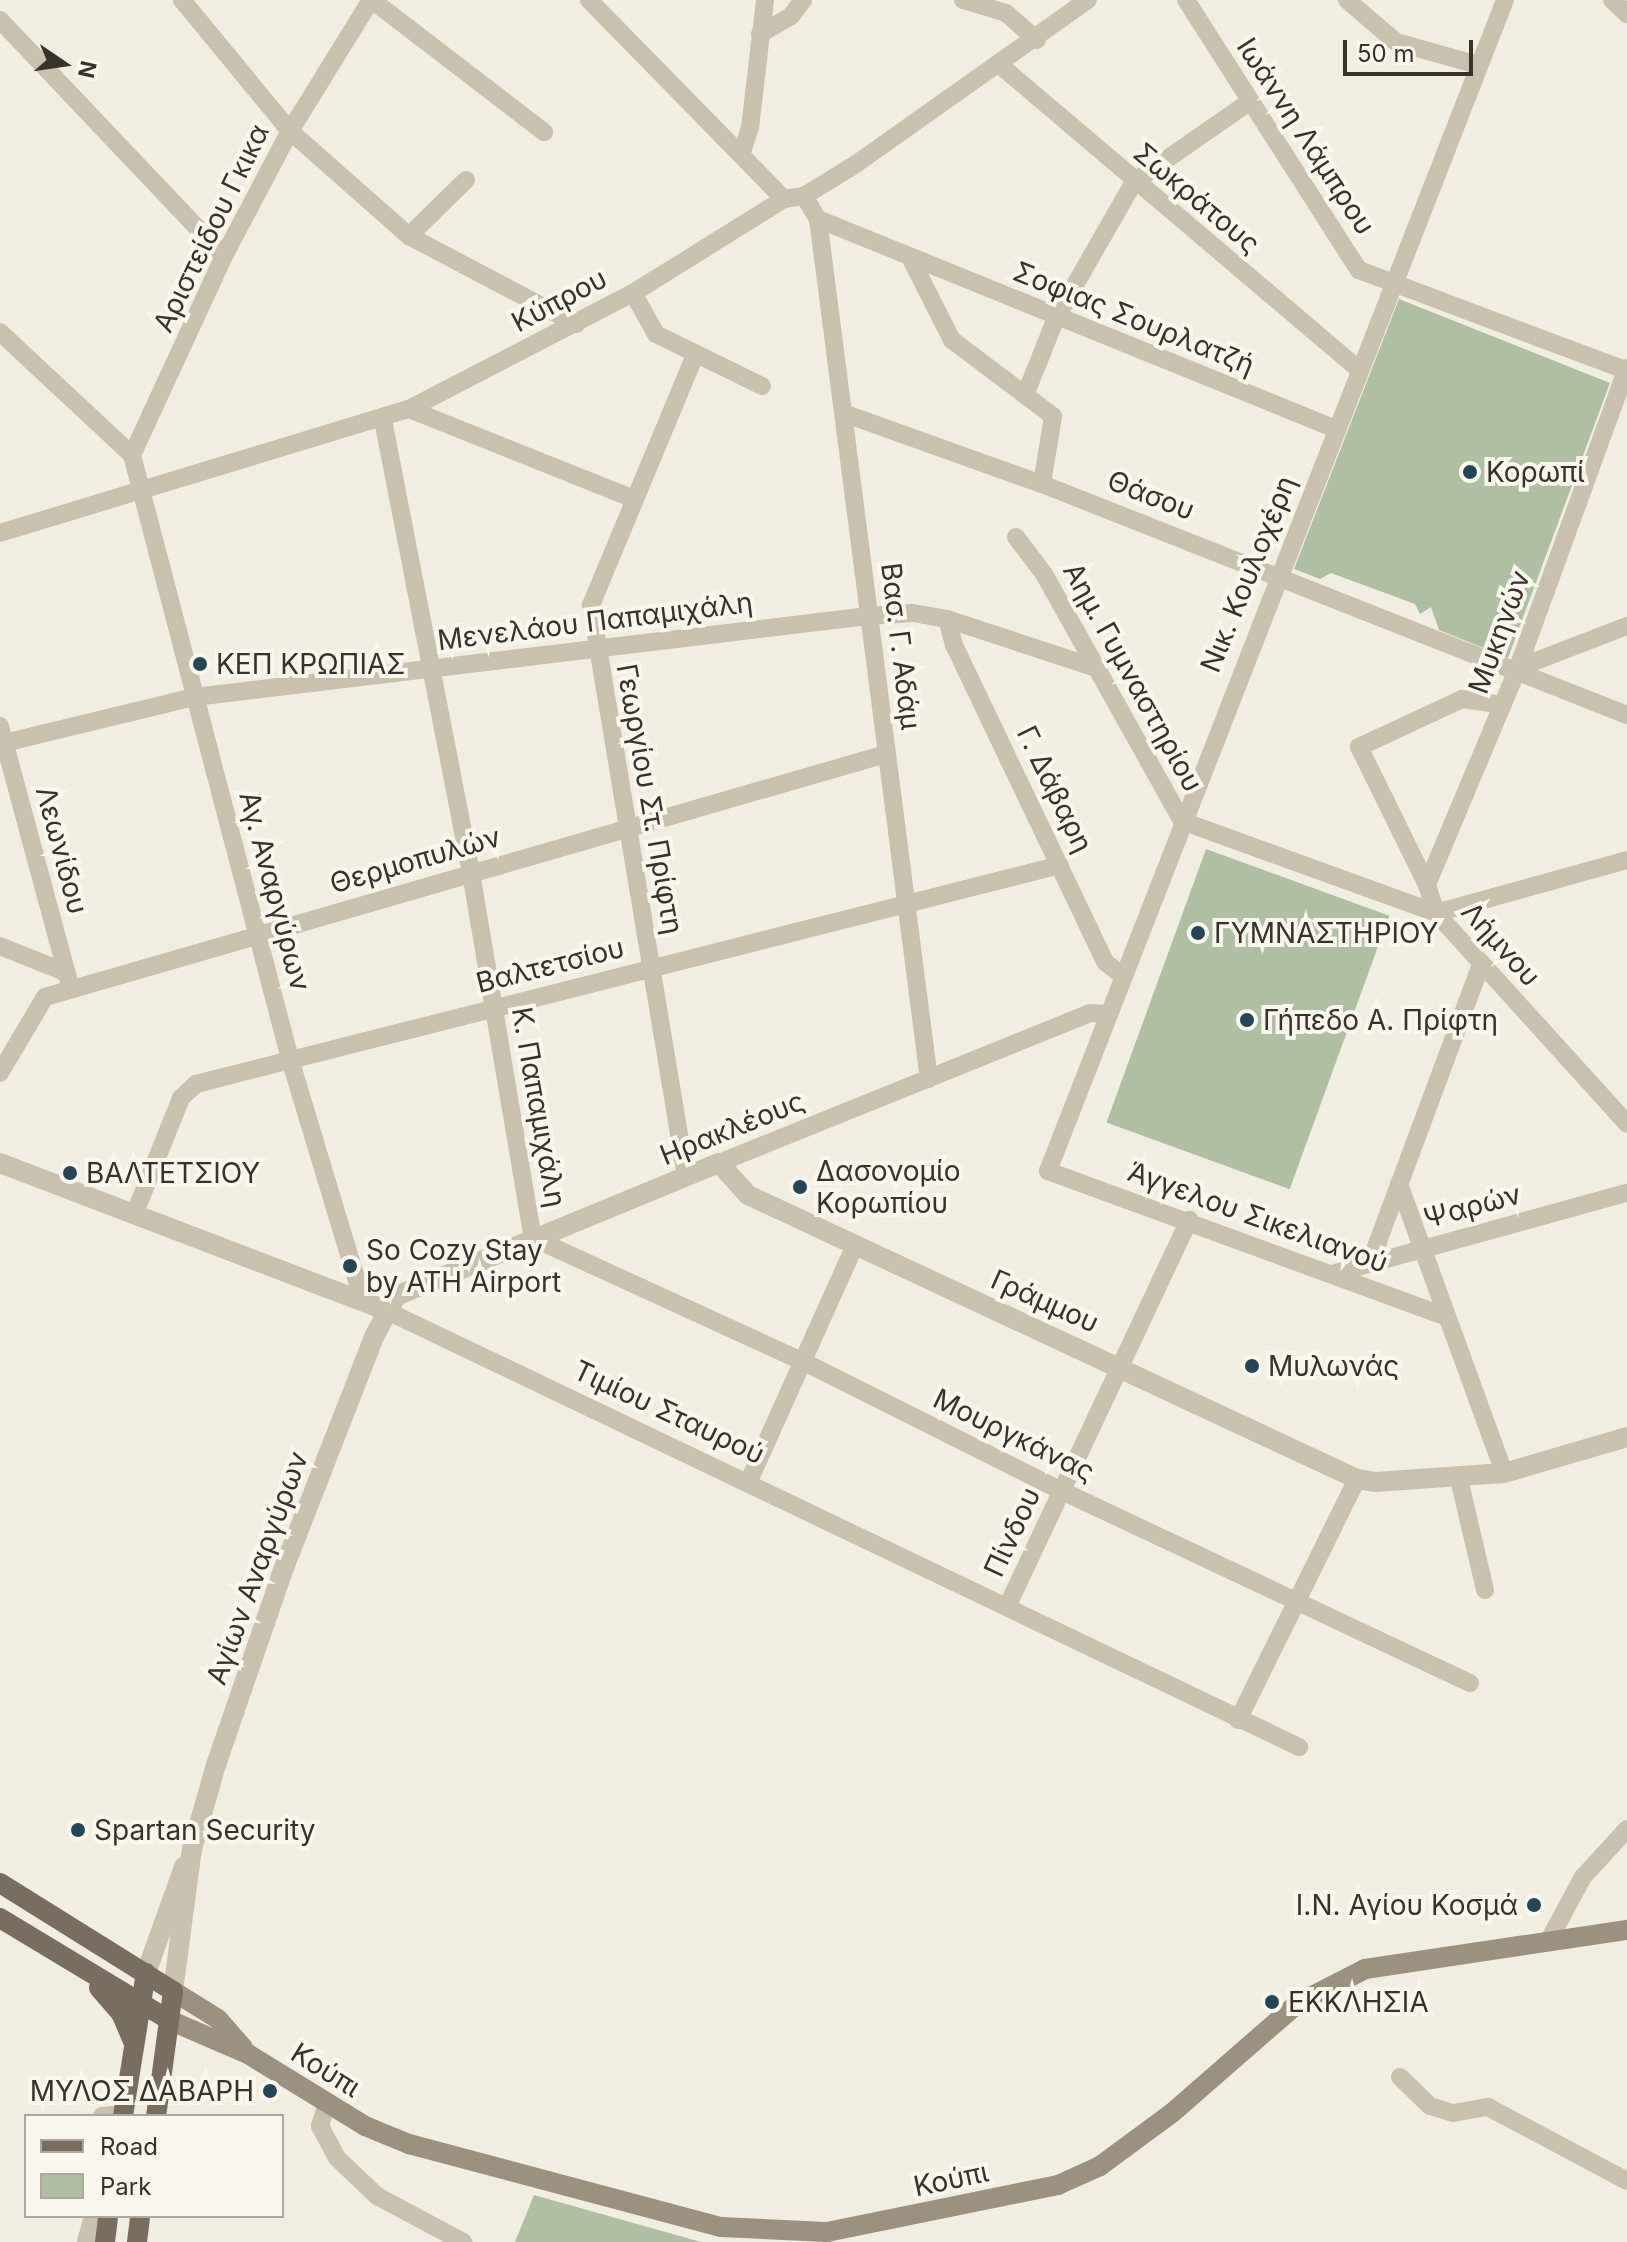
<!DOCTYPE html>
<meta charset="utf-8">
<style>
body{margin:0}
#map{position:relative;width:1627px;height:2242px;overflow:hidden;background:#f1eee1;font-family:Inter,sans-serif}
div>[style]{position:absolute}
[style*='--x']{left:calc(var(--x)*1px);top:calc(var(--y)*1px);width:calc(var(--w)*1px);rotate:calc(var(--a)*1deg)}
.green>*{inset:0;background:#aebfa2;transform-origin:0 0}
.minor>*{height:18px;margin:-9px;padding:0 9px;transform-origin:9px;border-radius:9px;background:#c9c1ad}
.tertiary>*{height:20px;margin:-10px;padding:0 10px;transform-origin:10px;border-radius:10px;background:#c9c1ad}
.secondary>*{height:20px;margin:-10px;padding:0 10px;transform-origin:10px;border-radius:10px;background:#9c917f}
.primary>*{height:20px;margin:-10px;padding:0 10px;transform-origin:10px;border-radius:10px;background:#786d5e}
.dots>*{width:22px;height:22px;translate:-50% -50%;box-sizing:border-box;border:4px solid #f9f6ed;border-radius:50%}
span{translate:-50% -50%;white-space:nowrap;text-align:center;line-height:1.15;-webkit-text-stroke:8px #f9f6ed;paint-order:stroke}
.street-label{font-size:28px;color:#38322b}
.poi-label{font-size:28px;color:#38322b}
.left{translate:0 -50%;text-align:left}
.right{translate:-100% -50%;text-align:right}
.legend{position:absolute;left:24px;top:2114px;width:260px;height:104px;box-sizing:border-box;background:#f9f6ed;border:2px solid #aca89f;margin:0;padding:10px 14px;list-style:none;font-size:24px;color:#38322b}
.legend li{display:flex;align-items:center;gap:16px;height:40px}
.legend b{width:40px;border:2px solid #aca89f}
.north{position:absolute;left:24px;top:24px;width:80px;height:80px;-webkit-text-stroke:6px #f9f6ed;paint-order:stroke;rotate:103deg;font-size:22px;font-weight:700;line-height:32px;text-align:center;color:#38322b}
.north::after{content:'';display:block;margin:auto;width:28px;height:36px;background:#38322b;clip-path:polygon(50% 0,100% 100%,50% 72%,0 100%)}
.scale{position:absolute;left:1343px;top:40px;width:130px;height:36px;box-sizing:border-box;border:4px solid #38322b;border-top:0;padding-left:10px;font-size:24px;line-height:28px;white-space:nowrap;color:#38322b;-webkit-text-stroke:6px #f9f6ed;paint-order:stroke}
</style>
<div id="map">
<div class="green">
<i style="clip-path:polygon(1399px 299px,1610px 383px,1508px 658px,1439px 630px,1431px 607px,1420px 614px,1415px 604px,1331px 573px,1320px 579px,1294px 569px)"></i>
<i style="left:1206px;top:849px;width:195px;height:291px;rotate:20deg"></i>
<i style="clip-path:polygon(534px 2195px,701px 2242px,515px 2242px)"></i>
</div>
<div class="minor">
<i style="--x:182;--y:0;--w:170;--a:50.5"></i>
<i style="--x:290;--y:131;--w:159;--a:41.4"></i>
<i style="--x:409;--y:236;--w:189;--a:27.8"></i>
<i style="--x:372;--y:0;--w:217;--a:37.5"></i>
<i style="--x:589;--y:0;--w:279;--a:45.6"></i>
<i style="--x:963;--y:0;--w:45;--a:16.8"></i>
<i style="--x:1006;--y:13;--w:41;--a:41.1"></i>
<i style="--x:1186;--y:0;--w:321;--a:57.4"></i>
<i style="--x:1359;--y:270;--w:286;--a:20.6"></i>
<i style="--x:1347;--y:0;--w:65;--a:40.6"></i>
<i style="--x:1396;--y:42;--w:85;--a:15.7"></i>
<i style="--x:1612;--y:0;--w:21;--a:43"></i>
<i style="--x:0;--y:20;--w:325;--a:46.5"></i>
<i style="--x:760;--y:34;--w:36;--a:-30"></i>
<i style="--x:791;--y:16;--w:20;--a:-53"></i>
<i style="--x:1001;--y:66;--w:470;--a:40.3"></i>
<i style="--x:742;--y:152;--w:25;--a:-72"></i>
<i style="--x:750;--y:128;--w:129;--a:-83.3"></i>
<i style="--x:804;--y:196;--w:27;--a:59"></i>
<i style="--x:818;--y:219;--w:559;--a:22.07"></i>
<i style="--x:818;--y:219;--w:867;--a:82.65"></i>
<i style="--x:409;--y:236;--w:80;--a:-44.5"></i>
<i style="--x:911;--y:259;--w:91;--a:63.2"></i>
<i style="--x:952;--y:340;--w:126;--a:37"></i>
<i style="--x:1053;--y:416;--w:69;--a:99.2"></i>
<i style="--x:1042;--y:484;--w:629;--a:21.55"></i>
<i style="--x:633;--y:293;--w:47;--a:60.7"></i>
<i style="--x:656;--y:334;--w:118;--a:26.1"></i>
<i style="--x:0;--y:332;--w:180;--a:43"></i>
<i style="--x:1627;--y:368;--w:319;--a:110"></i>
<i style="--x:1518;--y:668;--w:235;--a:112.8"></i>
<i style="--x:1427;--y:885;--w:29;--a:72"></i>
<i style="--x:1436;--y:913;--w:285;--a:47.8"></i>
<i style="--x:1026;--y:393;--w:81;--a:-68.2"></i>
<i style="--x:1056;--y:318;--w:157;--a:-60.2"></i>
<i style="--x:1134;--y:182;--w:140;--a:-34.8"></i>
<i style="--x:409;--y:409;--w:242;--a:21.8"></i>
<i style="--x:846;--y:414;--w:208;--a:19.7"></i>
<i style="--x:383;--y:420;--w:461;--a:79"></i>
<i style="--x:471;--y:873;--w:370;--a:80.4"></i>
<i style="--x:533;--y:1238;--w:296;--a:24.6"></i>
<i style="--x:802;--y:1361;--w:291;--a:26.6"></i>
<i style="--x:1062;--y:1491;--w:451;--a:25.2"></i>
<i style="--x:0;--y:533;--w:427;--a:-16.9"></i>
<i style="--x:409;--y:409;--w:252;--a:-27.4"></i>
<i style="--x:633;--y:293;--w:178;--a:-31.9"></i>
<i style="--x:784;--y:199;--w:20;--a:-9"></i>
<i style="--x:804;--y:196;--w:61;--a:-31.6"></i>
<i style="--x:856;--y:164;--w:284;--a:-35.3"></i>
<i style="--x:1016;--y:537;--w:46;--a:52.9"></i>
<i style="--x:1044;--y:574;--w:283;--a:60.8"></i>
<i style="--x:1182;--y:821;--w:270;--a:19.9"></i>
<i style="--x:947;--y:619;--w:27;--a:75"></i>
<i style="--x:954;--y:645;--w:351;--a:64.5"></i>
<i style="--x:1105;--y:962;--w:23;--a:38"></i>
<i style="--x:1518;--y:668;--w:117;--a:-21.1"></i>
<i style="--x:0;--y:726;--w:272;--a:74.9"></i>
<i style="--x:0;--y:744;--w:201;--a:-13.6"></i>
<i style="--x:195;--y:697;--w:678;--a:-6.86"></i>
<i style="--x:868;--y:616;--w:45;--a:-3.8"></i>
<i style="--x:913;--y:613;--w:35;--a:10"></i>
<i style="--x:947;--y:619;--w:157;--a:18.2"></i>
<i style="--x:1427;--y:885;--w:154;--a:-116.2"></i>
<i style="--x:1359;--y:747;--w:114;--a:-25"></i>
<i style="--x:1462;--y:699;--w:41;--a:8.3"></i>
<i style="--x:1436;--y:913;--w:198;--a:-15.5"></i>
<i style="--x:0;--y:946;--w:72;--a:21.9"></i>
<i style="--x:0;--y:1073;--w:88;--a:-59.4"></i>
<i style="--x:45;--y:997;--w:875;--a:-16.12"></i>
<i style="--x:719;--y:1163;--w:400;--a:-22"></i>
<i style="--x:1090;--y:1013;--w:18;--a:3"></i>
<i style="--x:686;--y:1176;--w:579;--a:-99.45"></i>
<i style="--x:591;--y:605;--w:271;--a:-67.4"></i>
<i style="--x:1399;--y:1184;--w:307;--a:70"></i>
<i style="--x:134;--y:1215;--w:126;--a:-68.1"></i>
<i style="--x:181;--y:1098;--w:21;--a:-43"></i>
<i style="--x:196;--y:1084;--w:891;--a:-14.22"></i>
<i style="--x:1370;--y:1263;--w:319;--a:-69.6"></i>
<i style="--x:1332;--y:1274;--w:306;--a:-15.4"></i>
<i style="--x:363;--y:1301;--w:253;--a:-106.8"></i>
<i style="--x:290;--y:1059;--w:624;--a:-104.66"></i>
<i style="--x:132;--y:455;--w:219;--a:-65.2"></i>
<i style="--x:224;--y:256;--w:141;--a:-62.2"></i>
<i style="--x:290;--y:131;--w:154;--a:-58.3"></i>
<i style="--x:387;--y:1311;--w:1011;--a:25.55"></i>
<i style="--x:1447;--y:1317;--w:425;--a:-159.9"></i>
<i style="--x:1048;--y:1171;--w:1257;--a:-68.68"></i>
<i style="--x:1459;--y:1479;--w:114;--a:76.8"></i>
<i style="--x:749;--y:1481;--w:259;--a:-65.8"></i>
<i style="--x:1007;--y:1607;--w:428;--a:-64.8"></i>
<i style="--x:1238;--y:1720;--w:269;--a:-63.7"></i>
<i style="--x:1550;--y:1938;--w:69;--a:-61.6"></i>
<i style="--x:1583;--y:1877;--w:65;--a:-47.5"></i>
<i style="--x:1400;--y:2077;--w:42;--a:44"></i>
<i style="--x:1430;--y:2106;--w:24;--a:17"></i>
<i style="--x:1453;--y:2113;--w:36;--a:-10"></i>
<i style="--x:1488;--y:2107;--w:157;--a:28"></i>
<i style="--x:327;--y:2104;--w:23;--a:108"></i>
<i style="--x:320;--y:2126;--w:36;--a:62"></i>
<i style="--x:337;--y:2158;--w:55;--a:43.5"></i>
<i style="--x:377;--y:2196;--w:98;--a:28.1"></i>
<i style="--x:102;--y:2116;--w:21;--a:-5"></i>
<i style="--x:86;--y:2242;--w:27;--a:-75"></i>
</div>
<div class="tertiary">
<i style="--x:0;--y:1163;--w:414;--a:20.9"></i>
<i style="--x:146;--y:1973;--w:113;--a:-70.3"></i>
<i style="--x:173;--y:1991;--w:143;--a:-82.4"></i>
<i style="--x:192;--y:1849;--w:87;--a:-74.1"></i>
<i style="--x:216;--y:1765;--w:203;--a:-71"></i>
<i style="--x:282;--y:1573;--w:256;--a:-68.7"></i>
<i style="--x:375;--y:1335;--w:44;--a:-61.7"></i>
<i style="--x:396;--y:1296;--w:349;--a:-22.4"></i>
<i style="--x:719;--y:1163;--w:43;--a:47.8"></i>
<i style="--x:748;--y:1195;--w:672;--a:25"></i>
<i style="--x:1357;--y:1479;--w:18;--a:9"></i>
<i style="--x:1375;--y:1482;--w:129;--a:-4"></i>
<i style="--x:1504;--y:1473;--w:128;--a:-16.3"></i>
</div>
<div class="secondary">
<i style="--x:173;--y:1991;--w:53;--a:31.9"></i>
<i style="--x:218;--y:2019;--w:38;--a:49"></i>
<i style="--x:169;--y:2020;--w:86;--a:23.3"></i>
<i style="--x:248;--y:2054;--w:137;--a:31.6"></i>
<i style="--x:365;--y:2126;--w:48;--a:22.2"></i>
<i style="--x:409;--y:2144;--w:323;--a:14.9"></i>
<i style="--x:721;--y:2227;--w:106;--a:2.7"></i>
<i style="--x:827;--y:2232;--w:236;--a:-11.5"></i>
<i style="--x:1058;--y:2185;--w:46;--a:-24.3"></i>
<i style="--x:1100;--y:2166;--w:89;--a:-36.4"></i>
<i style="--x:1172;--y:2113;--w:166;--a:-41.1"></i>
<i style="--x:1297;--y:2004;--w:76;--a:-27.2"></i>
<i style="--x:1365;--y:1969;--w:265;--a:-8.5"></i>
</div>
<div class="primary">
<i style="--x:0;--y:1883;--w:204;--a:32"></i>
<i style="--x:173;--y:1991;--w:126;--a:97.7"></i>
<i style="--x:0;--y:1918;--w:197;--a:31.1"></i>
<i style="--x:99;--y:1988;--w:33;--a:49"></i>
<i style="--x:121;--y:2013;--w:30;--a:67"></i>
<i style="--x:123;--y:2116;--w:145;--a:-80.9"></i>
<i style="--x:105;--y:2242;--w:26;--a:-83"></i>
<i style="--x:137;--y:2242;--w:26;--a:-83"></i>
</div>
<div class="dots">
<i style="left:1470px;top:472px;background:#244656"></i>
<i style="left:200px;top:664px;background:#244656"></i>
<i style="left:1198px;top:933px;background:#244656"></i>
<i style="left:1247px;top:1020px;background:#244656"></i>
<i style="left:70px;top:1173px;background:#244656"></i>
<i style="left:800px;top:1187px;background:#244656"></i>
<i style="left:350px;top:1266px;background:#244656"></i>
<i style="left:1252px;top:1366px;background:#244656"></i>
<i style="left:78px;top:1830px;background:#244656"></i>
<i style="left:1534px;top:1905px;background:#244656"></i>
<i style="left:1272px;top:2002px;background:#244656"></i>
<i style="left:270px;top:2091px;background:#244656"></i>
</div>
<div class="street-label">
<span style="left:1306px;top:136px;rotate:57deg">Ιωάννη Λάμπρου</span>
<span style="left:1197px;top:198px;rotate:40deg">Σωκράτους</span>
<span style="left:211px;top:228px;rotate:-64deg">Αριστείδου Γκικα</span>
<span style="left:559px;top:300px;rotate:-28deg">Κύπρου</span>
<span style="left:1134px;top:318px;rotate:22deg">Σοφιας Σουρλατζή</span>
<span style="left:1151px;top:495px;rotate:21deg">Θάσου</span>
<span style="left:1248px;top:574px;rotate:-68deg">Νικ. Κουλοχέρη</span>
<span style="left:595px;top:621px;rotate:-7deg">Μενελάου Παπαμιχάλη</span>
<span style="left:1499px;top:632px;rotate:-70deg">Μυκηνών</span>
<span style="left:901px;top:646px;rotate:83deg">Βασ. Γ. Αδάμ</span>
<span style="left:1133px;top:677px;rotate:61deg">Αημ. Γυμναστηρίου</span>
<span style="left:1055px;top:789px;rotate:64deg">Γ. Δάβαρη</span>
<span style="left:650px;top:799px;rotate:80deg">Γεωργίου Στ. Πρίφτη</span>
<span style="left:62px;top:850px;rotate:75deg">Λεωνίδου</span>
<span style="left:415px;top:860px;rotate:-16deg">Θερμοπυλών</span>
<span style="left:275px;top:891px;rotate:75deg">Αγ. Αναργύρων</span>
<span style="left:1501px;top:944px;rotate:48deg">Λήμνου</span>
<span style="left:550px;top:965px;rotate:-14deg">Βαλτετσίου</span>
<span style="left:539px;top:1107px;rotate:80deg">Κ. Παπαμιχάλη</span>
<span style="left:732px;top:1128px;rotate:-22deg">Ηρακλέους</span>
<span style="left:1472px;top:1206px;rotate:-15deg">Ψαρών</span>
<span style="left:1258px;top:1217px;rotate:20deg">Άγγελου Σικελιανού</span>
<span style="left:1045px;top:1301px;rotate:24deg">Γράμμου</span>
<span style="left:669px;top:1412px;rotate:25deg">Τιμίου Σταυρού</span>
<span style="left:1014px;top:1435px;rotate:26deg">Μουργκάνας</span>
<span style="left:1012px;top:1532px;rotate:-65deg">Πίνδου</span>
<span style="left:257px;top:1568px;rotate:-70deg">Αγίων Αναργύρων</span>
<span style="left:326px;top:2070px;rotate:32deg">Κούπι</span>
<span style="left:951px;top:2179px;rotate:-12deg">Κούπι</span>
</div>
<div class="poi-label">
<span class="left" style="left:1486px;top:472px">Κορωπί</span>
<span class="left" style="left:216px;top:664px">ΚΕΠ ΚΡΩΠΙΑΣ</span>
<span class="left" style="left:1214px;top:933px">ΓΥΜΝΑΣΤΗΡΙΟΥ</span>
<span class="left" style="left:1263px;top:1020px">Γήπεδο Α. Πρίφτη</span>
<span class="left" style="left:816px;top:1187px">Δασονομίο<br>Κορωπίου</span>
<span class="left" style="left:86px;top:1173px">ΒΑΛΤΕΤΣΙΟΥ</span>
<span class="left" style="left:366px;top:1266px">So Cozy Stay<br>by ATH Airport</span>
<span class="left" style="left:1268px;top:1366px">Μυλωνάς</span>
<span class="left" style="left:94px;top:1830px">Spartan Security</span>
<span class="right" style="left:1518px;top:1905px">Ι.Ν. Αγίου Κοσμά</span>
<span class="left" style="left:1288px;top:2002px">ΕΚΚΛΗΣΙΑ</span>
<span class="right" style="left:254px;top:2091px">ΜΥΛΟΣ ΔΑΒΑΡΗ</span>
</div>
<ul class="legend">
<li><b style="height:10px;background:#786d5e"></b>Road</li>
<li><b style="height:22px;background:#aebfa2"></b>Park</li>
</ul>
<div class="north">N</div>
<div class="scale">50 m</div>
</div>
